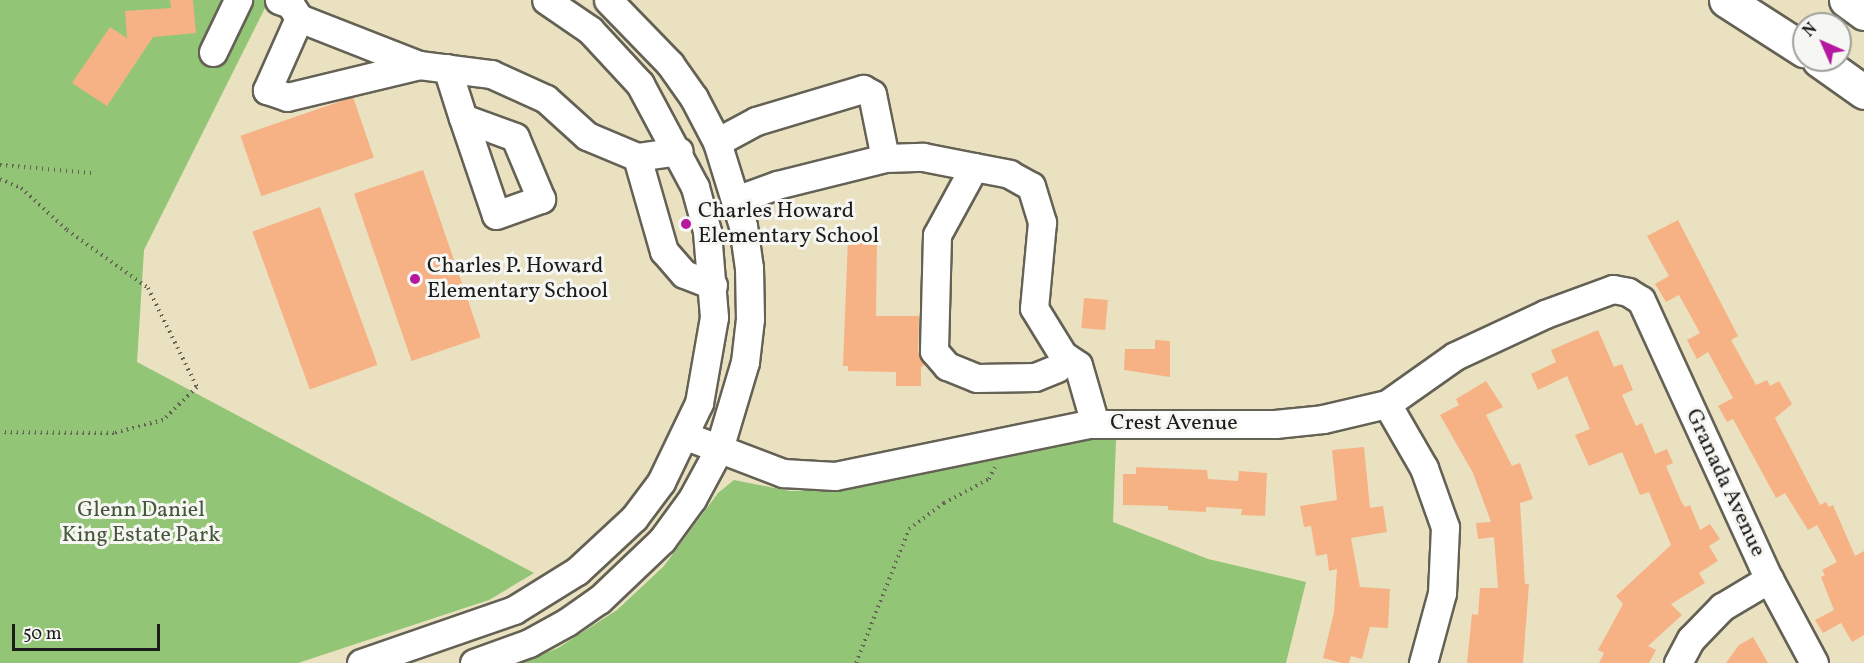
<!DOCTYPE html>
<style>
body{margin:0}
#map{position:relative;width:1864px;height:663px;overflow:hidden;background:#eae1c0;font-family:Vollkorn,serif}
div>[style]{position:absolute}
[style*='--x']{left:calc(var(--x)*1px);top:calc(var(--y)*1px);width:calc(var(--w)*1px);rotate:calc(var(--a)*1deg)}
.green>*{inset:0;background:#92c576}
.building>*{inset:0;background:#f6b285;transform-origin:0 0}
.path>*{height:4px;margin-top:-2px;transform-origin:0;background:repeating-linear-gradient(90deg,#646155 0 1.5px,transparent 0 6px)}
.roads{filter:drop-shadow(2px 0 #646155) drop-shadow(-2px 0 #646155) drop-shadow(0 2px #646155) drop-shadow(0 -2px #646155)}
.minor>*{height:27px;margin:-13.5px;padding:0 13.5px;transform-origin:13.5px;border-radius:13.5px;background:#fff}
.highway>*{height:33px;margin:-16.5px;padding:0 16.5px;transform-origin:16.5px;border-radius:16.5px;background:#fff}
.dots>*{width:16px;height:16px;translate:-50% -50%;box-sizing:border-box;border:3px solid #f6f6f2;border-radius:50%}
span{translate:-50% -50%;white-space:nowrap;text-align:center;line-height:1.15;-webkit-text-stroke:6px #f6f6f2;paint-order:stroke}
.poi-label{font-size:22px;color:#1c1c1c}
.left{translate:0 -50%;text-align:left}
.street-label{font-size:22px;color:#1c1c1c}
.park-label{font-size:22px;color:#45573c}
.north{position:absolute;left:1792px;top:12px;width:60px;height:60px;box-sizing:border-box;background:#f6f6f2;border:2px solid #9f9f9c;border-radius:50%;rotate:315deg;font-size:16px;font-weight:700;line-height:24px;text-align:center;color:#1c1c1c}
.north::after{content:'';display:block;margin:auto;width:21px;height:27px;background:#b5179e;clip-path:polygon(50% 0,100% 100%,50% 72%,0 100%)}
.scale{position:absolute;left:12px;top:624px;width:148px;height:27px;box-sizing:border-box;border:3px solid #1c1c1c;border-top:0;padding-left:8px;font-size:18px;line-height:21px;white-space:nowrap;color:#1c1c1c;-webkit-text-stroke:4px #f6f6f2;paint-order:stroke}
</style>
<div id="map">
<div class="green">
<i style="clip-path:polygon(0 0,269px 0,144px 250px,137px 362px,534px 573px,489px 600px,298px 663px,0 663px)"></i>
<i style="clip-path:polygon(1095px 439px,1116px 440px,1113px 522px,1208px 559px,1306px 582px,1286px 663px,521px 663px,558px 648px,617px 610px,664px 566px,718px 493px,734px 480px,790px 491px,838px 490px)"></i>
</div>
<div class="building">
<i style="clip-path:polygon(170px 0,193px 0,196px 33px,153px 37px,107px 106px,72px 83px,110px 27px,127px 38px,125px 11px,171px 8px)"></i>
<i style="left:353px;top:97px;width:64px;height:119px;rotate:71deg"></i>
<i style="left:423px;top:170px;width:177px;height:73px;rotate:71deg"></i>
<i style="left:320px;top:207px;width:168px;height:72px;rotate:70deg"></i>
<i style="clip-path:polygon(1678px 220px,1738px 336px,1731px 340px,1756px 385px,1767px 380px,1770px 386px,1779px 381px,1792px 404px,1775px 418px,1820px 505px,1826px 502px,1829px 507px,1833px 505px,1855px 556px,1864px 551px,1864px 635px,1852px 642px,1841px 623px,1823px 633px,1815px 620px,1834px 610px,1821px 577px,1825px 575px,1822px 570px,1837px 562px,1817px 525px,1808px 530px,1785px 493px,1776px 498px,1733px 419px,1727px 422px,1718px 406px,1733px 398px,1708px 352px,1697px 359px,1687px 340px,1700px 333px,1679px 295px,1666px 302px,1655px 284px,1669px 276px,1647px 236px)"></i>
<i style="clip-path:polygon(848px 238px,877px 238px,876px 316px,919px 316px,918px 351px,925px 365px,921px 367px,921px 386px,896px 386px,896px 372px,848px 371px,848px 366px,843px 366px)"></i>
<i style="left:1084px;top:298px;width:24px;height:30px;rotate:5deg"></i>
<i style="clip-path:polygon(1598px 330px,1614px 367px,1622px 364px,1633px 390px,1622px 395px,1636px 426px,1642px 423px,1655px 454px,1667px 449px,1673px 463px,1666px 466px,1681px 501px,1685px 507px,1690px 505px,1700px 530px,1710px 524px,1720px 539px,1709px 546px,1718px 561px,1699px 573px,1705px 583px,1671px 604px,1682px 615px,1648px 646px,1656px 650px,1649px 663px,1599px 663px,1604px 653px,1598px 650px,1623px 604px,1616px 596px,1671px 545px,1649px 492px,1640px 495px,1622px 452px,1589px 466px,1575px 435px,1590px 429px,1567px 376px,1538px 390px,1531px 374px,1556px 362px,1551px 350px)"></i>
<i style="clip-path:polygon(1155px 340px,1170px 341px,1170px 377px,1124px 370px,1125px 349px,1155px 349px)"></i>
<i style="clip-path:polygon(1486px 381px,1503px 407px,1486px 415px,1512px 466px,1520px 463px,1533px 499px,1520px 503px,1525px 584px,1529px 584px,1523px 663px,1467px 663px,1472px 614px,1478px 615px,1480px 588px,1498px 588px,1494px 537px,1478px 539px,1476px 523px,1491px 522px,1473px 473px,1440px 415px,1459px 405px,1456px 399px)"></i>
<i style="clip-path:polygon(1364px 447px,1370px 508px,1383px 506px,1387px 532px,1351px 538px,1360px 587px,1390px 589px,1388px 628px,1370px 627px,1362px 659px,1351px 656px,1349px 663px,1342px 663px,1323px 658px,1334px 612px,1337px 569px,1329px 571px,1327px 554px,1316px 556px,1311px 526px,1304px 527px,1300px 506px,1337px 500px,1332px 450px)"></i>
<i style="clip-path:polygon(1136px 467px,1207px 470px,1208px 479px,1238px 481px,1239px 471px,1267px 473px,1265px 516px,1241px 515px,1242px 509px,1206px 507px,1206px 512px,1168px 510px,1168px 506px,1123px 505px,1123px 474px,1136px 474px)"></i>
<i style="clip-path:polygon(1753px 637px,1768px 663px,1726px 663px,1739px 645px)"></i>
</div>
<div class="path">
<i style="--x:0;--y:165;--w:92;--a:5"></i>
<i style="--x:0;--y:179;--w:23;--a:23"></i>
<i style="--x:21;--y:188;--w:62;--a:42.4"></i>
<i style="--x:67;--y:230;--w:100;--a:35.6"></i>
<i style="--x:148;--y:288;--w:110;--a:63.7"></i>
<i style="--x:197;--y:387;--w:47;--a:135.9"></i>
<i style="--x:163;--y:420;--w:51;--a:165.1"></i>
<i style="--x:114;--y:433;--w:114;--a:-179.5"></i>
<i style="--x:856;--y:663;--w:144;--a:-68.4"></i>
<i style="--x:909;--y:529;--w:44;--a:-36.6"></i>
<i style="--x:944;--y:503;--w:51;--a:-28.1"></i>
<i style="--x:989;--y:479;--w:13;--a:-63"></i>
</div>
<div class="roads">
<div class="minor">
<i style="--x:279;--y:0;--w:12;--a:20"></i>
<i style="--x:290;--y:4;--w:17;--a:57"></i>
<i style="--x:299;--y:18;--w:129;--a:21.4"></i>
<i style="--x:419;--y:65;--w:73;--a:7.1"></i>
<i style="--x:491;--y:74;--w:60;--a:24.4"></i>
<i style="--x:546;--y:99;--w:55;--a:42.1"></i>
<i style="--x:587;--y:136;--w:54;--a:22.8"></i>
<i style="--x:637;--y:157;--w:42;--a:-8.1"></i>
<i style="--x:299;--y:18;--w:79;--a:114"></i>
<i style="--x:267;--y:90;--w:21;--a:19"></i>
<i style="--x:287;--y:97;--w:136;--a:-13.6"></i>
<i style="--x:213;--y:52;--w:58;--a:-64.3"></i>
<i style="--x:447;--y:68;--w:52;--a:72.3"></i>
<i style="--x:463;--y:118;--w:102;--a:71.2"></i>
<i style="--x:496;--y:215;--w:48;--a:-19.6"></i>
<i style="--x:541;--y:199;--w:67;--a:-112.8"></i>
<i style="--x:515;--y:137;--w:55;--a:-159.9"></i>
<i style="--x:717;--y:142;--w:44;--a:-28.3"></i>
<i style="--x:756;--y:121;--w:112;--a:-16.7"></i>
<i style="--x:863;--y:89;--w:10;--a:29"></i>
<i style="--x:872;--y:94;--w:65;--a:78.5"></i>
<i style="--x:637;--y:157;--w:98;--a:74"></i>
<i style="--x:664;--y:251;--w:30;--a:49"></i>
<i style="--x:684;--y:274;--w:31;--a:21"></i>
<i style="--x:974;--y:167;--w:77;--a:118.6"></i>
<i style="--x:937;--y:235;--w:116;--a:91.5"></i>
<i style="--x:934;--y:351;--w:20;--a:49"></i>
<i style="--x:947;--y:366;--w:32;--a:22"></i>
<i style="--x:977;--y:378;--w:58;--a:-1"></i>
<i style="--x:1035;--y:377;--w:24;--a:-22"></i>
<i style="--x:736;--y:200;--w:44;--a:-20.1"></i>
<i style="--x:777;--y:185;--w:111;--a:-14"></i>
<i style="--x:885;--y:158;--w:38;--a:-2"></i>
<i style="--x:923;--y:157;--w:52;--a:11.1"></i>
<i style="--x:974;--y:167;--w:36;--a:11"></i>
<i style="--x:1009;--y:174;--w:25;--a:29"></i>
<i style="--x:1031;--y:186;--w:38;--a:73"></i>
<i style="--x:1042;--y:222;--w:86;--a:95.3"></i>
<i style="--x:1034;--y:308;--w:55;--a:58.3"></i>
<i style="--x:1063;--y:355;--w:18;--a:34"></i>
<i style="--x:1078;--y:365;--w:61;--a:73.9"></i>
<i style="--x:1387;--y:404;--w:74;--a:60"></i>
<i style="--x:1424;--y:468;--w:63;--a:70.4"></i>
<i style="--x:1445;--y:527;--w:66;--a:92.6"></i>
<i style="--x:1442;--y:593;--w:73;--a:105.2"></i>
<i style="--x:686;--y:436;--w:104;--a:20.9"></i>
<i style="--x:783;--y:473;--w:52;--a:3.3"></i>
<i style="--x:835;--y:476;--w:259;--a:-11.6"></i>
<i style="--x:1089;--y:424;--w:186;--a:0"></i>
<i style="--x:1275;--y:424;--w:48;--a:-5.9"></i>
<i style="--x:1323;--y:419;--w:66;--a:-13.2"></i>
<i style="--x:1387;--y:404;--w:83;--a:-35.2"></i>
<i style="--x:1455;--y:356;--w:99;--a:-25"></i>
<i style="--x:1545;--y:314;--w:72;--a:-20.2"></i>
<i style="--x:1613;--y:289;--w:15;--a:11"></i>
<i style="--x:1628;--y:292;--w:15;--a:32"></i>
<i style="--x:1641;--y:300;--w:307;--a:65.4"></i>
<i style="--x:1769;--y:579;--w:95;--a:61.8"></i>
<i style="--x:361;--y:663;--w:162;--a:-19.1"></i>
<i style="--x:514;--y:610;--w:74;--a:-31.8"></i>
<i style="--x:577;--y:571;--w:78;--a:-42.9"></i>
<i style="--x:634;--y:518;--w:45;--a:-53.1"></i>
<i style="--x:661;--y:482;--w:88;--a:-64.3"></i>
<i style="--x:699;--y:403;--w:87;--a:-80.1"></i>
<i style="--x:714;--y:317;--w:86;--a:-94.7"></i>
<i style="--x:707;--y:231;--w:46;--a:-105.3"></i>
<i style="--x:695;--y:187;--w:117;--a:-118.1"></i>
<i style="--x:640;--y:84;--w:74;--a:-132.8"></i>
<i style="--x:590;--y:30;--w:53;--a:-145.7"></i>
<i style="--x:474;--y:663;--w:59;--a:-20"></i>
<i style="--x:529;--y:643;--w:43;--a:-28.9"></i>
<i style="--x:567;--y:622;--w:39;--a:-35"></i>
<i style="--x:599;--y:600;--w:87;--a:-43.6"></i>
<i style="--x:662;--y:540;--w:51;--a:-53.8"></i>
<i style="--x:692;--y:499;--w:57;--a:-61.6"></i>
<i style="--x:719;--y:449;--w:91;--a:-73.4"></i>
<i style="--x:745;--y:362;--w:43;--a:-83.4"></i>
<i style="--x:750;--y:319;--w:51;--a:-91.1"></i>
<i style="--x:749;--y:268;--w:42;--a:-98.1"></i>
<i style="--x:743;--y:226;--w:88;--a:-107.2"></i>
<i style="--x:717;--y:142;--w:50;--a:-117.6"></i>
<i style="--x:694;--y:98;--w:42;--a:-125.2"></i>
<i style="--x:670;--y:64;--w:89;--a:-134.1"></i>
<i style="--x:1678;--y:663;--w:27;--a:-62"></i>
<i style="--x:1691;--y:639;--w:45;--a:-45.9"></i>
<i style="--x:1722;--y:607;--w:55;--a:-30.8"></i>
</div>
<div class="highway">
<i style="--x:1726;--y:0;--w:93;--a:32.7"></i>
<i style="--x:1846;--y:0;--w:22;--a:36"></i>
<i style="--x:1819;--y:60;--w:55;--a:35.4"></i>
</div>
</div>
<div class="dots">
<i style="left:686px;top:224px;background:#b5179e"></i>
<i style="left:415px;top:279px;background:#b5179e"></i>
</div>
<div class="poi-label">
<span class="left" style="left:698px;top:224px">Charles Howard<br>Elementary School</span>
<span class="left" style="left:427px;top:279px">Charles P. Howard<br>Elementary School</span>
</div>
<div class="street-label">
<span style="left:1174px;top:424px">Crest Avenue</span>
<span style="left:1725px;top:483px;rotate:65deg">Granada Avenue</span>
</div>
<div class="park-label">
<span style="left:141px;top:523px">Glenn Daniel<br>King Estate Park</span>
</div>
<div class="north">N</div>
<div class="scale">50 m</div>
</div>
